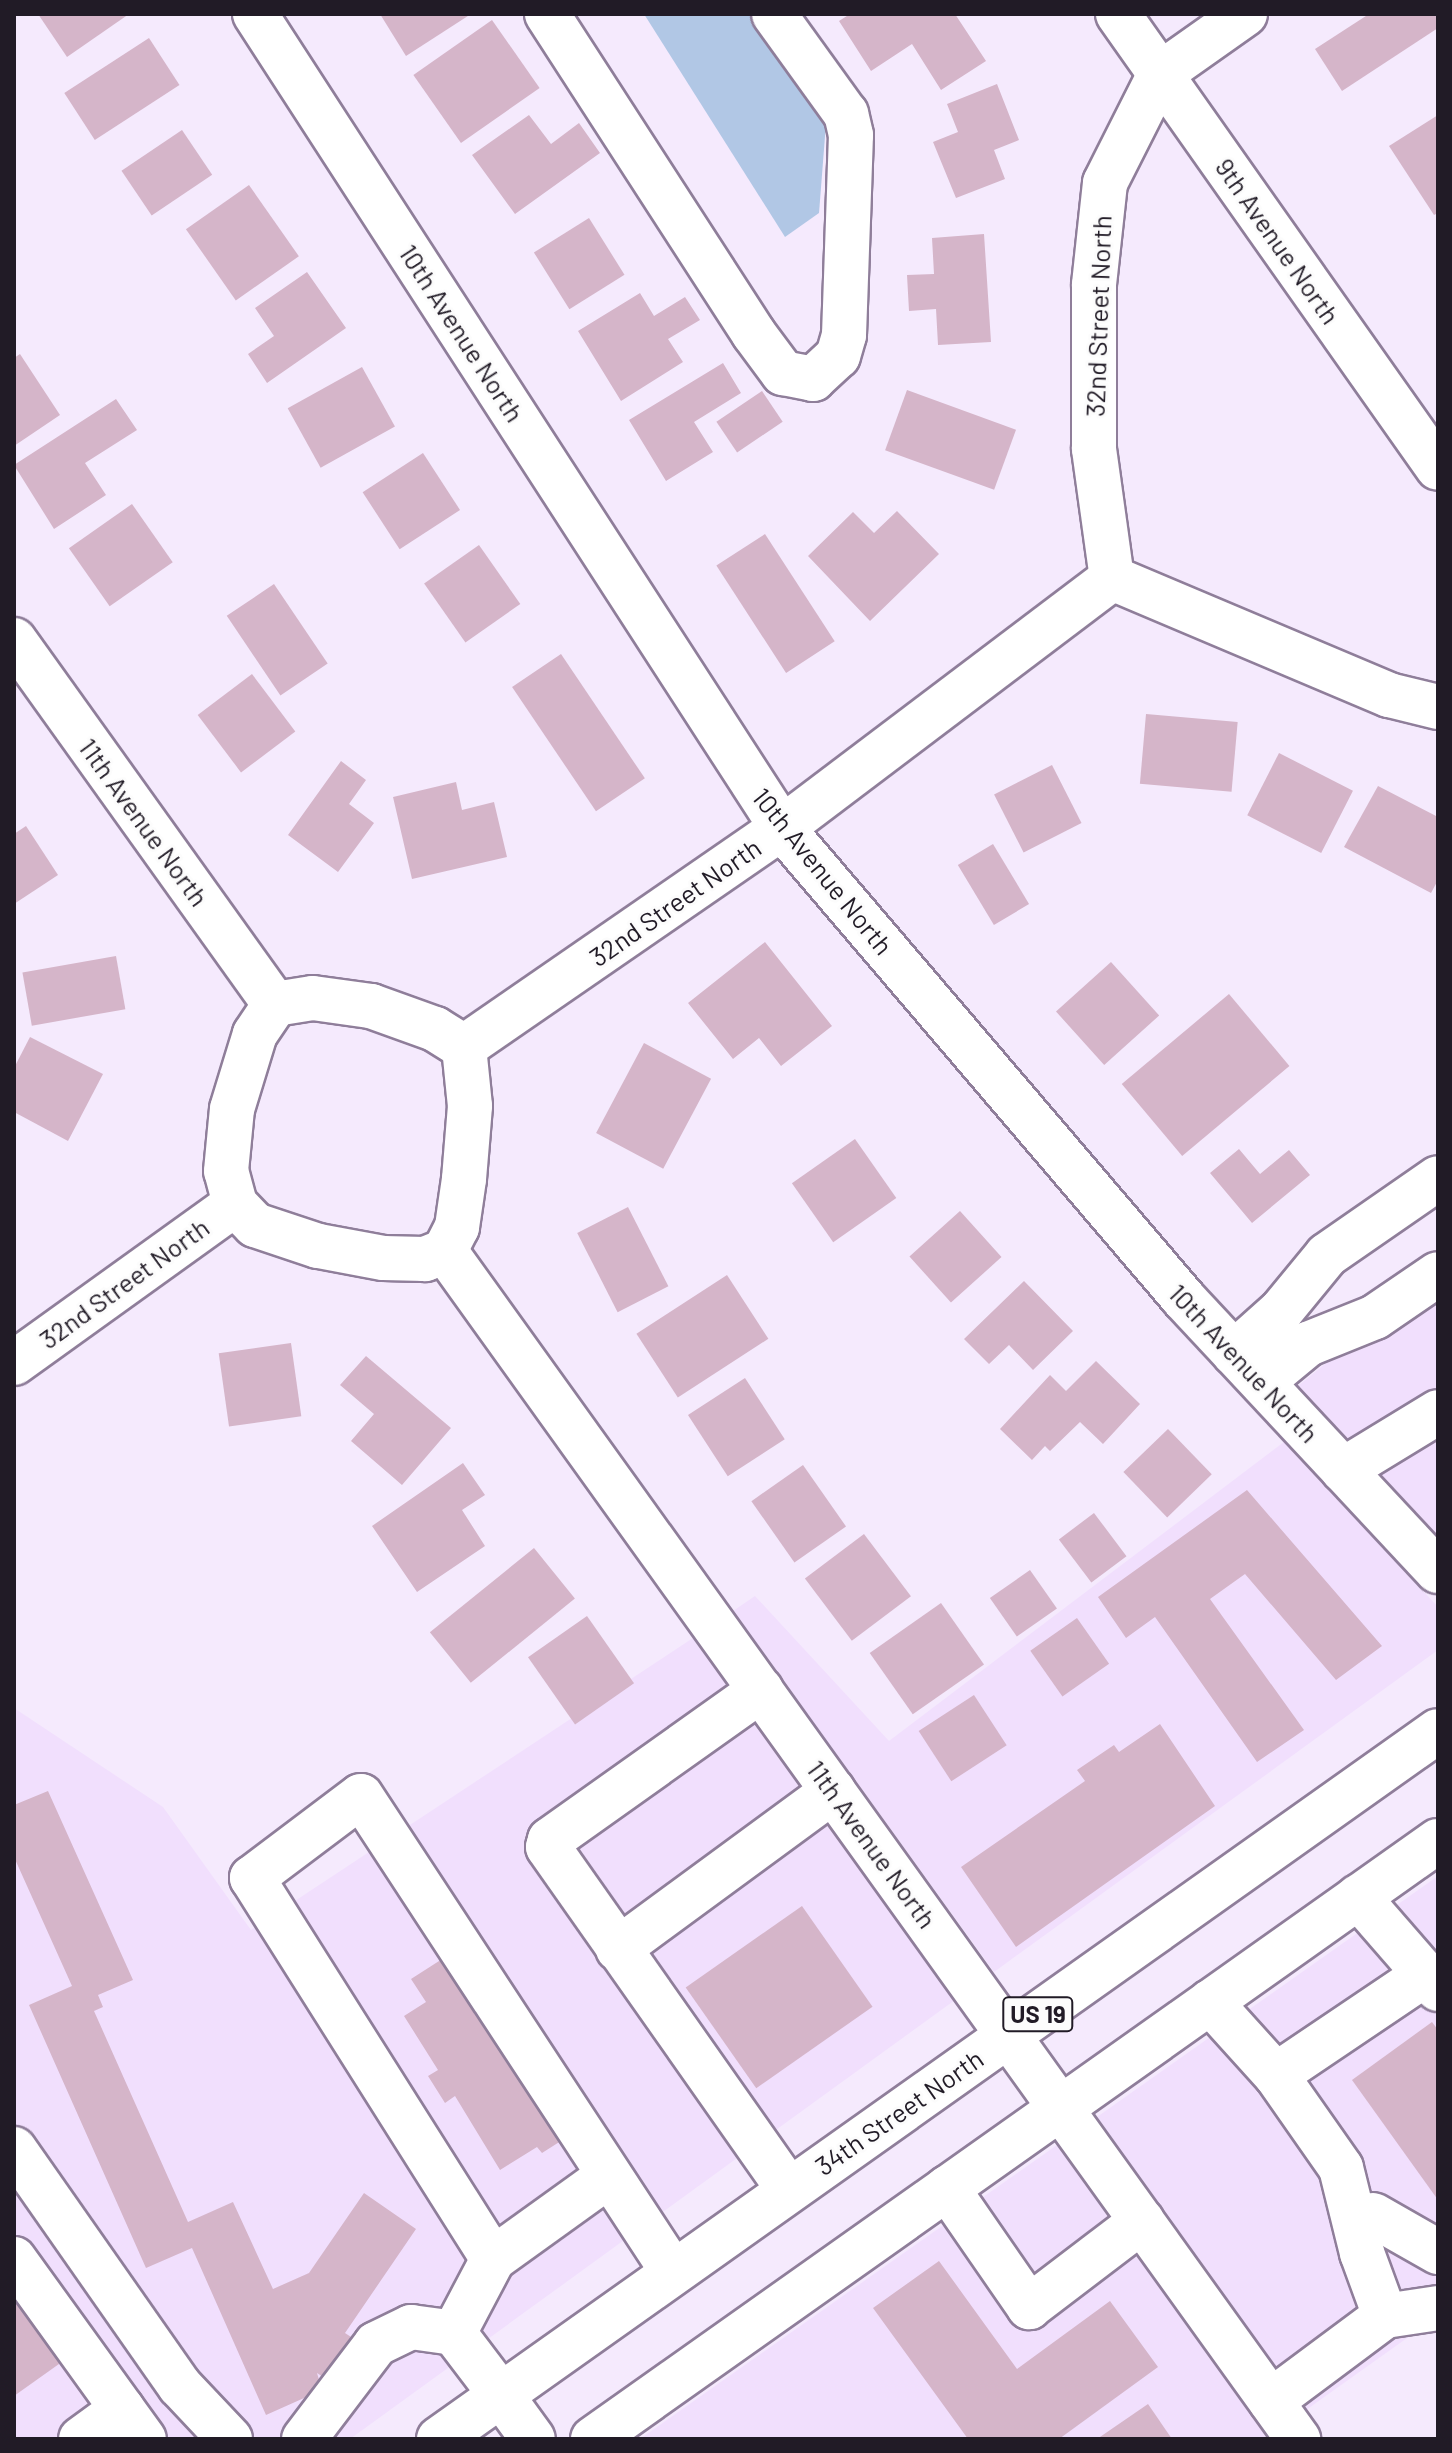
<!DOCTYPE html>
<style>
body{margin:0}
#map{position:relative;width:1452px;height:2453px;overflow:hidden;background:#f5eafd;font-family:Barlow,sans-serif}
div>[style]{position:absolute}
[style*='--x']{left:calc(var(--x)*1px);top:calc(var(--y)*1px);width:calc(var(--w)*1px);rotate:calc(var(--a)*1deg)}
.built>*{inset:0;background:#f1dffd}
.water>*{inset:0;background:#b1c7e5}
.building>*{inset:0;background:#d5b5c9;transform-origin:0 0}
.roads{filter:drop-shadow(2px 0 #8f7e9a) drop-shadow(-2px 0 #8f7e9a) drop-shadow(0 2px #8f7e9a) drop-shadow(0 -2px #8f7e9a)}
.minor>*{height:44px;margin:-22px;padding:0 22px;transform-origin:22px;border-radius:22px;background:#fff}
.highway>*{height:44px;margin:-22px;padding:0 22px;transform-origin:22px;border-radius:22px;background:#fff}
span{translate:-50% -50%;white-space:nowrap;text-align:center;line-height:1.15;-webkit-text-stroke:6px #fcfcfc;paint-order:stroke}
.shield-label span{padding:2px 6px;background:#fcfcfc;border:2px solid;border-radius:6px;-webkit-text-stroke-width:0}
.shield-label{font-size:24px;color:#211b26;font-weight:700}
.street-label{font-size:26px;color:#211b26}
.frame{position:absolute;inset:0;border:16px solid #211b26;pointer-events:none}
</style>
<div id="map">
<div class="built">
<i style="clip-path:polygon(1438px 1271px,1438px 1536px,1298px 1386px)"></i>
<i style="clip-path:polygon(1284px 1442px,1438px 1607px,1438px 1650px,994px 1972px,733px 1611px,755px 1596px,889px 1741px)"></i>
<i style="clip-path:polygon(693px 1638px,955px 2000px,350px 2439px,14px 2439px,14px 1708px,163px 1807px,251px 1930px)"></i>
<i style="clip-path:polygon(1438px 1876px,1438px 2316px,1306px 2410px,1097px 2117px)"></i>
<i style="clip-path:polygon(1057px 2145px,1268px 2439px,640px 2439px)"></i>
</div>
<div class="water">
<i style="clip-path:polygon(644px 14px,780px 14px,829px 85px,819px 213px,785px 237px)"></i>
</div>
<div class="building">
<i style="clip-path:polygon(38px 14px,129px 14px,67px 57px)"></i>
<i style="clip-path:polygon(380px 14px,471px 14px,406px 56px)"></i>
<i style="clip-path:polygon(850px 14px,955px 14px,986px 61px,941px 90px,912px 44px,871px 71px,839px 21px)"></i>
<i style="clip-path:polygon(1369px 14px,1438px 14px,1438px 28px,1342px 91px,1315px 49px)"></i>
<i style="left:492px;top:20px;width:83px;height:96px;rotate:55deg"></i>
<i style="left:149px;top:38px;width:56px;height:101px;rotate:57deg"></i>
<i style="clip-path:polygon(997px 84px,1019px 140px,994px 150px,1005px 179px,956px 198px,933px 142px,958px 132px,947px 104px)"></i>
<i style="clip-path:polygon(529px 115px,551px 144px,579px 123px,600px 153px,515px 214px,472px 155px)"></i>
<i style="clip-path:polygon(1438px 115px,1438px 213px,1434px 215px,1389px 146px)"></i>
<i style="left:182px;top:130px;width:54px;height:73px;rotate:56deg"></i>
<i style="left:249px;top:185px;width:87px;height:77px;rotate:55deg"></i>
<i style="left:589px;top:218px;width:67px;height:65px;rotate:58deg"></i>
<i style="clip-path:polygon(984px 234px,991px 342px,938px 345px,936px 309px,909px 311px,907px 275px,934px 274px,932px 238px)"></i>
<i style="clip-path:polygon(307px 272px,346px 328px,267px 383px,248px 354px,274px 336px,255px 308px)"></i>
<i style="clip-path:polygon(640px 293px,654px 316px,685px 297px,700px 320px,668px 339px,683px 362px,621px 401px,578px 331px)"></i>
<i style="clip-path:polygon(20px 354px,60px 415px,14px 446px,14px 358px)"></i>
<i style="clip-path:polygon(723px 363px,741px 393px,694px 422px,713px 452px,666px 481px,629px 420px)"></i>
<i style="left:362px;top:367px;width:68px;height:85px;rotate:61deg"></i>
<i style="left:907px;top:390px;width:116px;height:64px;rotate:20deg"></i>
<i style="left:762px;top:391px;width:37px;height:55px;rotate:56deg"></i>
<i style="clip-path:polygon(116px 399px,137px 430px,85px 463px,106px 495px,54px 529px,14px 465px)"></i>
<i style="left:423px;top:453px;width:68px;height:72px;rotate:57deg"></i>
<i style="left:132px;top:504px;width:71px;height:77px;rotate:55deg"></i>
<i style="clip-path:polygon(897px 511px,939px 554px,870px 621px,808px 556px,853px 512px,874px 533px)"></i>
<i style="left:765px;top:534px;width:128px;height:58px;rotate:57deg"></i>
<i style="left:479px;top:545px;width:72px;height:67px;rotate:55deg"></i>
<i style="left:274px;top:584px;width:96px;height:57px;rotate:56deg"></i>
<i style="left:561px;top:654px;width:150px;height:59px;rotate:56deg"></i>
<i style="left:252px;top:674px;width:72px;height:68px;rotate:53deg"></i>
<i style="left:1146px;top:714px;width:92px;height:70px;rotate:5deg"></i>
<i style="left:1279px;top:753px;width:83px;height:70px;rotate:27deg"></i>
<i style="clip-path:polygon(341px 761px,366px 780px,349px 804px,374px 823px,338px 872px,288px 835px)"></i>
<i style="left:1052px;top:765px;width:65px;height:65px;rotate:63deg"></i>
<i style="clip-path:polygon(456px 782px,462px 810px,494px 802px,507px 857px,412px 879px,393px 797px)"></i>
<i style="clip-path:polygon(1378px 786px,1438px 817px,1438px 880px,1431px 893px,1344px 847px)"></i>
<i style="clip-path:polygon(26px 826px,58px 875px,14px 904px,14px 834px)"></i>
<i style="left:993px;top:844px;width:70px;height:41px;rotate:59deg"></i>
<i style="clip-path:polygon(765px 942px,832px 1026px,781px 1066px,759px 1038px,733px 1059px,688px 1003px)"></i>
<i style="left:116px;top:956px;width:54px;height:95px;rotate:80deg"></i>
<i style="left:1111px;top:962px;width:72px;height:74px;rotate:48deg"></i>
<i style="left:1229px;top:994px;width:94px;height:140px;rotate:50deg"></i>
<i style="clip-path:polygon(30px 1037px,103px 1074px,68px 1141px,14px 1112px,14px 1068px)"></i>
<i style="left:644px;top:1043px;width:76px;height:102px;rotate:28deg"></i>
<i style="left:855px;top:1139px;width:72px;height:77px;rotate:55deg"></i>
<i style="clip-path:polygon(1239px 1149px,1260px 1174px,1289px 1150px,1310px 1175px,1252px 1223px,1210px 1173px)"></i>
<i style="left:628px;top:1207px;width:89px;height:57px;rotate:63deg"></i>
<i style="left:960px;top:1211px;width:62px;height:68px;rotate:48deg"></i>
<i style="left:727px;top:1275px;width:76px;height:108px;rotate:57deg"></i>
<i style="clip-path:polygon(1024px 1281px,1073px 1331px,1033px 1370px,1009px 1345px,989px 1364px,964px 1339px)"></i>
<i style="left:291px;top:1343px;width:74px;height:73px;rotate:82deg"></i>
<i style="clip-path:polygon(366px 1356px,451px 1428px,402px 1485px,351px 1441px,374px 1414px,340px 1385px)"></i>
<i style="clip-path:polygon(1096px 1361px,1140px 1404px,1103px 1444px,1080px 1422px,1050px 1451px,1045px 1446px,1032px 1460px,1000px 1429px,1050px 1375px,1066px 1391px)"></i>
<i style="left:745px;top:1378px;width:73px;height:68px;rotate:57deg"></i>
<i style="left:1168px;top:1429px;width:63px;height:62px;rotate:46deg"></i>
<i style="clip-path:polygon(463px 1463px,485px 1495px,462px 1510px,485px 1546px,417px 1592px,372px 1526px)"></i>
<i style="left:803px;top:1465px;width:75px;height:63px;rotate:55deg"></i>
<i style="clip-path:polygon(1247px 1490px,1382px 1646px,1336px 1680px,1245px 1574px,1210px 1599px,1304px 1730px,1257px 1762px,1155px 1617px,1126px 1638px,1098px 1597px)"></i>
<i style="left:1094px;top:1513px;width:54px;height:44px;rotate:53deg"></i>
<i style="left:864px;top:1534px;width:78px;height:74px;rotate:53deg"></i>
<i style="left:534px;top:1548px;width:65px;height:134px;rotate:51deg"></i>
<i style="left:1030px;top:1570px;width:47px;height:49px;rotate:55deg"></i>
<i style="left:941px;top:1603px;width:75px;height:87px;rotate:55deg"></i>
<i style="left:587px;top:1616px;width:82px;height:72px;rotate:55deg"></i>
<i style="left:1077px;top:1618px;width:56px;height:57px;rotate:55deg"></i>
<i style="left:974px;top:1695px;width:60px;height:66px;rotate:57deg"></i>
<i style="clip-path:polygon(1160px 1724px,1215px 1806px,1016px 1947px,961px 1867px,1085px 1781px,1077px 1770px,1114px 1745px,1119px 1752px)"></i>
<i style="clip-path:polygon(48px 1791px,133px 1980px,98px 1995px,103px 2007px,94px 2011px,188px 2222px,233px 2202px,273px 2289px,309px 2273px,364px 2193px,416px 2229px,345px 2333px,386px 2360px,359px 2401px,317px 2373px,322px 2390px,266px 2415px,192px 2248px,146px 2268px,29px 2005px,72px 1986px,14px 1857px,14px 1805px)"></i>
<i style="left:802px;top:1906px;width:123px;height:142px;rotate:55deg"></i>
<i style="clip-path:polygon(450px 1954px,564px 2139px,542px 2153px,537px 2147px,500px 2170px,455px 2096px,445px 2103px,428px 2076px,438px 2070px,404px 2016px,426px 2002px,411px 1979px)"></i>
<i style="clip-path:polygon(1432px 2022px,1438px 2030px,1438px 2200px,1352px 2080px)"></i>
<i style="clip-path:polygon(939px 2261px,1017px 2369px,1110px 2301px,1158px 2367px,1059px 2439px,968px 2439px,873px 2308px)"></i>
<i style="clip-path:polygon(14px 2287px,66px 2359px,14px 2396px)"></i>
<i style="clip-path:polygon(1148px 2404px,1172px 2439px,1097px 2439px)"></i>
</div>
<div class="roads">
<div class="minor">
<i style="--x:255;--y:14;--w:970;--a:57.08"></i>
<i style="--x:782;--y:828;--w:619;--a:49.52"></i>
<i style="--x:1184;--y:1299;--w:372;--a:47"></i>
<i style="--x:547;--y:14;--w:381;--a:57.1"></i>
<i style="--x:754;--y:334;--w:49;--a:53.4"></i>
<i style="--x:783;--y:373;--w:31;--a:11"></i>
<i style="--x:813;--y:379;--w:34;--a:-43"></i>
<i style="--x:838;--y:356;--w:22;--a:-74"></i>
<i style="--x:844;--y:335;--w:200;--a:-88"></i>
<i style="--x:851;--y:135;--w:22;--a:-103"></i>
<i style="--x:846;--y:114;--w:123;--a:-125.8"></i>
<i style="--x:1118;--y:14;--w:555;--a:54.82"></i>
<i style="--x:1245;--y:14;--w:104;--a:144.8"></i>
<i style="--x:1160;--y:74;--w:122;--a:116.8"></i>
<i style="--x:1105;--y:183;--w:103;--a:96.2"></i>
<i style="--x:1094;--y:285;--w:164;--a:90"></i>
<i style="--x:1094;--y:449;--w:130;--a:82.1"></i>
<i style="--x:1112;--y:578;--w:301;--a:22.9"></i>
<i style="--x:1389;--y:695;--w:50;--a:13.8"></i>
<i style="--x:14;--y:640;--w:448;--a:54.4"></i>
<i style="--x:313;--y:998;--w:59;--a:7.9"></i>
<i style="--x:371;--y:1006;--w:68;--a:19.8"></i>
<i style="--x:435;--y:1029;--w:34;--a:32"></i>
<i style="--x:464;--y:1047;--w:59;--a:84.2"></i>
<i style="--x:470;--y:1106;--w:73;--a:94.7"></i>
<i style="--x:464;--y:1179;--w:49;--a:98.3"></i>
<i style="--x:457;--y:1227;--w:27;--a:117"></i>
<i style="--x:445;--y:1251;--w:22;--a:158"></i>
<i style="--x:425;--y:1259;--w:42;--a:-178.6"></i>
<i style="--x:383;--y:1258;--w:66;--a:-169.5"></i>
<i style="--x:318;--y:1246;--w:66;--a:-161.6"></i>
<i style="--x:255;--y:1225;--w:29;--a:-134"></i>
<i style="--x:235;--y:1204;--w:34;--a:-105"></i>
<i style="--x:226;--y:1171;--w:62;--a:-84.5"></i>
<i style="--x:232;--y:1109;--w:78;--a:-73"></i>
<i style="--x:255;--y:1034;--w:36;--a:-56"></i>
<i style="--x:275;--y:1004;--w:38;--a:-9"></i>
<i style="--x:464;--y:1047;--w:386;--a:-34.6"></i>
<i style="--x:782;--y:828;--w:414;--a:-37.1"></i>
<i style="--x:445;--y:1251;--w:1463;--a:54.32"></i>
<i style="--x:1234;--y:1353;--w:63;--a:-41.8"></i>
<i style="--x:1281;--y:1311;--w:72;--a:-50.6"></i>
<i style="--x:1327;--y:1255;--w:135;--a:-34.7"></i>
<i style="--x:14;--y:1363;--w:272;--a:-35.7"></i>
<i style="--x:1262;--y:1382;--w:60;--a:-39.6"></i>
<i style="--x:1308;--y:1344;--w:72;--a:-21.9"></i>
<i style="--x:1375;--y:1317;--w:76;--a:-34.3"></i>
<i style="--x:1343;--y:1470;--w:111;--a:-31.4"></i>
<i style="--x:761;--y:1690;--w:259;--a:144.6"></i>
<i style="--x:550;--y:1840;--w:7;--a:106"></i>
<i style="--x:548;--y:1847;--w:419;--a:54.9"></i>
<i style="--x:1358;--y:1897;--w:122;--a:49"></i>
<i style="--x:618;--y:1949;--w:267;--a:-36.3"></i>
<i style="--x:1210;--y:2002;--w:98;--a:47.9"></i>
<i style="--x:1276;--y:2075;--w:113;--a:55"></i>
<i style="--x:1341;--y:2168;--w:88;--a:76.1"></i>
<i style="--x:1362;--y:2253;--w:67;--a:69.9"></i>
<i style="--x:1276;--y:2075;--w:179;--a:-34"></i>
<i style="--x:14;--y:2149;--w:289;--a:55"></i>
<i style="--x:180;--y:2386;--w:73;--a:46.7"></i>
<i style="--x:947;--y:2188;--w:145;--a:55.4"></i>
<i style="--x:1029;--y:2307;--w:142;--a:-37.3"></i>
<i style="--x:1373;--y:2215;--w:75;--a:29.6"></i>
<i style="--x:14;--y:2259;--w:222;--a:54.2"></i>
<i style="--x:493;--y:2259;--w:451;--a:-122.3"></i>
<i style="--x:252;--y:1878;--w:136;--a:-37"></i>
<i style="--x:361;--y:1796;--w:569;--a:56.76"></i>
<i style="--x:501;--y:2395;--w:78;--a:-127.2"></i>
<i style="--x:454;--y:2333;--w:84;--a:-62.2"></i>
<i style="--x:493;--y:2259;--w:140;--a:-35.7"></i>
<i style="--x:1271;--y:2401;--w:142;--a:-36.7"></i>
<i style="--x:1385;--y:2316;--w:54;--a:-8.6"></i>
<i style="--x:81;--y:2439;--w:51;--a:-36.2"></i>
<i style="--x:304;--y:2439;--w:119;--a:-52.8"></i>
<i style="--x:376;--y:2344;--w:39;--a:-26"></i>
<i style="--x:411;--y:2327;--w:43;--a:7.9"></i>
</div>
<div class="highway">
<i style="--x:501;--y:2395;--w:54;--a:54"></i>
<i style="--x:439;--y:2439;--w:1224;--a:-35.33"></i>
<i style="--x:593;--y:2439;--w:1035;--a:-35.29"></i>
</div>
</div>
<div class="shield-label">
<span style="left:1038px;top:2014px">US 19</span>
</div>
<div class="street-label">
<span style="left:1278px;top:241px;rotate:55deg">9th Avenue North</span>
<span style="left:1098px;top:316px;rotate:-88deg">32nd Street North</span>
<span style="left:462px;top:333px;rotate:57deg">10th Avenue North</span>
<span style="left:144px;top:822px;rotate:54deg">11th Avenue North</span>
<span style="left:823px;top:871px;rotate:51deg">10th Avenue North</span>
<span style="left:675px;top:902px;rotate:-35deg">32nd Street North</span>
<span style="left:124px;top:1283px;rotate:-36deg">32nd Street North</span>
<span style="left:1244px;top:1363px;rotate:47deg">10th Avenue North</span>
<span style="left:872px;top:1844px;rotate:54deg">11th Avenue North</span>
<span style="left:899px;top:2112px;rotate:-35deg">34th Street North</span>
</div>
<div class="frame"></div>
</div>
